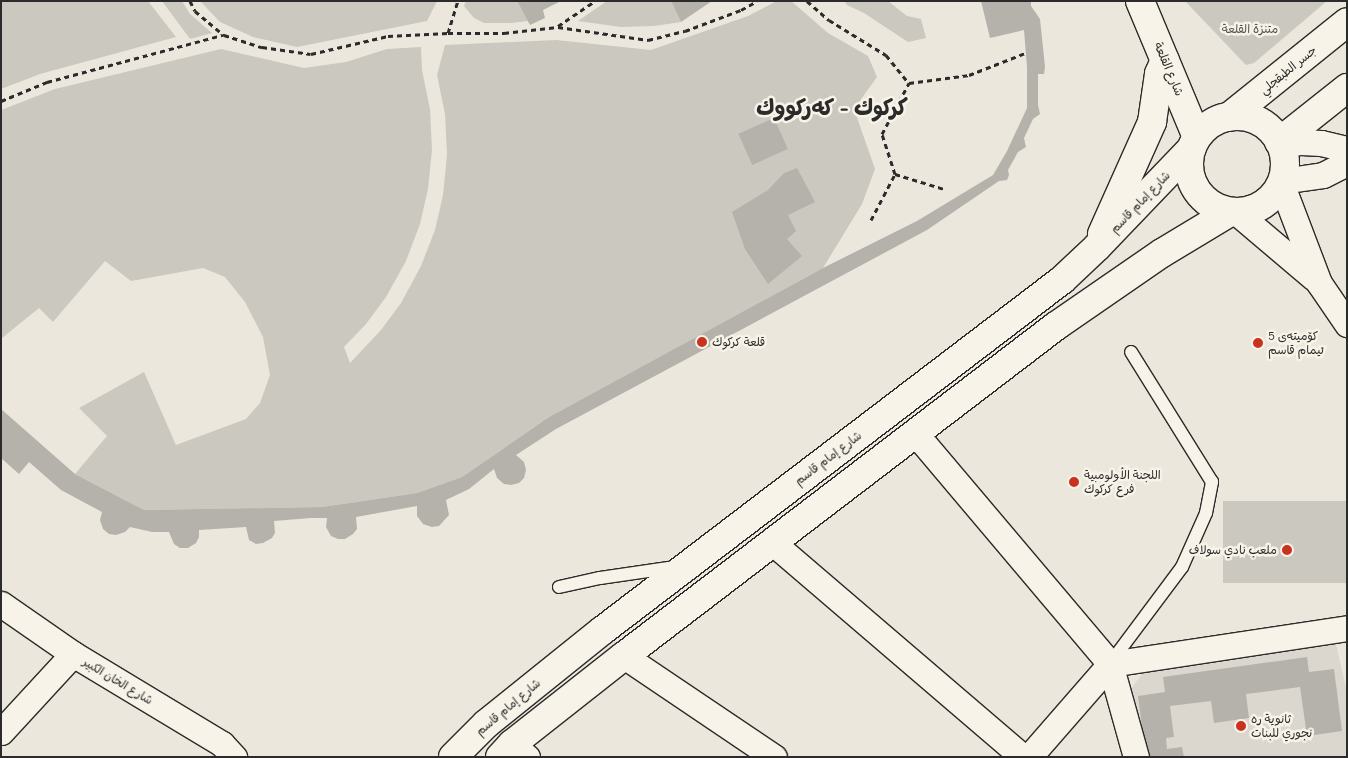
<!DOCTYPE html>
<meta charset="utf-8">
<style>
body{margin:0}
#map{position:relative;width:1348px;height:758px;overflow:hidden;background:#ebe7dd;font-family:Delius,"Playpen Sans Arabic",sans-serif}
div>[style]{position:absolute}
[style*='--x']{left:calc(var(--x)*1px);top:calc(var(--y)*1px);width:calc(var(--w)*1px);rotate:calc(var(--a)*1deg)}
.built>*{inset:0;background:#dbd7ce}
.green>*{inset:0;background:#cbc8bf;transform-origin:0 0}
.building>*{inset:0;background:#b5b2ab;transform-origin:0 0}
.path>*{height:3px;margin-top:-1.5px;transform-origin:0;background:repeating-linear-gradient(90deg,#2b2b2b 0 5px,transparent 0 9px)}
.roads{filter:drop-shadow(1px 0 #2b2b2b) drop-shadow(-1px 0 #2b2b2b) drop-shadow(0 1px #2b2b2b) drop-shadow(0 -1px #2b2b2b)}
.lane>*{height:12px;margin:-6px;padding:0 6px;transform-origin:6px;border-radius:6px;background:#f7f3e8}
.street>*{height:25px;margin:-12.5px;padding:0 12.5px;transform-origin:12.5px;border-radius:12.5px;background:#f7f3e8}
.secondary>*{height:28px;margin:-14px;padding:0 14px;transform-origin:14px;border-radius:14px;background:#f7f3e8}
.primary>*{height:28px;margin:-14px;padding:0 14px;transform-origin:14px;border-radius:14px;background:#f7f3e8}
.primary>.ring{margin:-14px;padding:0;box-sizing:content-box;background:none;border:28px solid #f7f3e8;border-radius:50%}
.dots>*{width:14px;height:14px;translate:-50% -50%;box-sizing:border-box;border:2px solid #f7f3e8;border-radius:50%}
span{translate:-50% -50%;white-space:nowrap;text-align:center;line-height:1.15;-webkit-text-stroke:5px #f7f3e8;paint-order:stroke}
.park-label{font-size:12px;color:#535250}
.street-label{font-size:12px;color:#2b2b2b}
.poi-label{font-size:12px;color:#2b2b2b}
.left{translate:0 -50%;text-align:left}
.right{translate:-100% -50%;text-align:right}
.town-label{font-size:22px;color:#2b2b2b;font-weight:700}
.frame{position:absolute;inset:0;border:2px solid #2b2b2b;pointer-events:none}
</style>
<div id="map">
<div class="built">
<i style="clip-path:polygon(1335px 640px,1347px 692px,1347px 757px,1143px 757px,1126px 695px,1149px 665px)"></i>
</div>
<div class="green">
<i style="clip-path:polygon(1px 1px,148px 1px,176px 37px,40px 74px,1px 89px)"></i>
<i style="clip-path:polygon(162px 1px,182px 1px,190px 14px,212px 33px,190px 39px)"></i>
<i style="clip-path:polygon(200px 1px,437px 1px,427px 21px,297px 47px,253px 37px,220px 22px)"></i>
<i style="clip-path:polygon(466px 1px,517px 1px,528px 21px,511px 23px,484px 23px,474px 18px,464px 6px)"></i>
<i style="clip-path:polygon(607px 1px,671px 1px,681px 22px,654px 26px,621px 27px,578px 21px)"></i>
<i style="clip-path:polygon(777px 1px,791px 1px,828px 33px,868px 56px,877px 77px,854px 109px,875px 169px,862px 204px,823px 268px,549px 417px,462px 477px,417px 493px,322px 507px,144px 510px,75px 474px,107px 436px,79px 408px,144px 372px,176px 445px,246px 419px,260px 403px,270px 375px,263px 337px,245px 302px,225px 277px,203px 268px,131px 281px,105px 261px,53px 322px,39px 308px,2px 338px,1px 110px,55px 89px,221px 49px,304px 68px,346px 62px,387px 49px,421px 47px,422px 70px,430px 109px,432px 150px,428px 189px,420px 224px,406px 261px,386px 297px,366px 324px,344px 347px,350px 363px,381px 330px,401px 303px,421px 266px,435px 230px,443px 195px,447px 155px,445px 114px,437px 75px,445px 45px,556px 40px,651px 50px,748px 16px)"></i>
<i style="clip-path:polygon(844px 1px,888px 1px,907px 16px,921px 19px,926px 38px,908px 42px,864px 13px,847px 5px)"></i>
<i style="clip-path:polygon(1185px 1px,1327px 1px,1254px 63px,1246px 65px)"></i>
<i style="left:1347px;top:501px;width:82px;height:124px;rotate:90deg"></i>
</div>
<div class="building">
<i style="clip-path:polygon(517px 1px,561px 1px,543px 10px,545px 18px,530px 25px)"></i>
<i style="clip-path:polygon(671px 1px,712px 1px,681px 22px)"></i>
<i style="clip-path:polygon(981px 1px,1031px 1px,1031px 6px,1040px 19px,1045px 67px,1044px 74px,1038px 74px,1038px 105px,1040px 114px,1033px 119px,1024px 138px,1026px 147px,1018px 152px,1008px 170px,1009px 175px,1007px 180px,999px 181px,927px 230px,556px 429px,516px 455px,524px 462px,526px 470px,524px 478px,519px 483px,511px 485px,504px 484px,497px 478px,494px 469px,469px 489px,446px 500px,449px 515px,439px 526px,432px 527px,423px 524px,417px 516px,417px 506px,356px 517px,357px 529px,353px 534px,345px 539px,338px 539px,331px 536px,326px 527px,327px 518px,311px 518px,274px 521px,275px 533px,272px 538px,263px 543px,256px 544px,249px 540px,246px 527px,199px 530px,199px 537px,196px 543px,188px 548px,180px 548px,174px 544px,169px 532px,152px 532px,130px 527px,125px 532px,116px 535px,109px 534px,103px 529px,100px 520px,102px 512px,61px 490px,29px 462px,19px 474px,1px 458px,1px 409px,75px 474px,144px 510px,322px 507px,417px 493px,462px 477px,549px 417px,823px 268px,917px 221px,993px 175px,1007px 151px,1027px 108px,1027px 67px,1024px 30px,990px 38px)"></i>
<i style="left:774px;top:118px;width:34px;height:39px;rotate:66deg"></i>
<i style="clip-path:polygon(797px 168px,815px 202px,788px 215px,796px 231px,787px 239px,802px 256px,768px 284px,745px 249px,732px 212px,768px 190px,784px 173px)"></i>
<i style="clip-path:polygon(1307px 657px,1309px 672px,1334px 669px,1342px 731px,1307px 736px,1300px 687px,1246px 694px,1249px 718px,1214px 723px,1211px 701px,1170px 706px,1174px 737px,1166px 738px,1167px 749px,1182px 747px,1184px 757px,1146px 757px,1138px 696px,1165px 692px,1163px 677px)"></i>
</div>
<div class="path">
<i style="--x:190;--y:1;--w:11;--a:63"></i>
<i style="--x:195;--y:11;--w:38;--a:40"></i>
<i style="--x:224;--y:35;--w:40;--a:18"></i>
<i style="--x:262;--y:47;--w:49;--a:8.1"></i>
<i style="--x:311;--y:54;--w:79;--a:-13.2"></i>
<i style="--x:388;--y:36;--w:60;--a:-2.9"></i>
<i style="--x:448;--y:33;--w:56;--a:0"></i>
<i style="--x:504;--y:33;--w:54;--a:-6.3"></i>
<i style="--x:558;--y:27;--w:91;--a:8.2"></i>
<i style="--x:648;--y:40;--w:38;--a:-14"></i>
<i style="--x:685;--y:31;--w:60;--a:-20.6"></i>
<i style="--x:741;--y:10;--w:18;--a:-29"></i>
<i style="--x:807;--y:1;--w:29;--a:41"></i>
<i style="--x:829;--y:20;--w:67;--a:31.6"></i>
<i style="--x:886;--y:55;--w:36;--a:51"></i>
<i style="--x:909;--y:83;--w:61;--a:-7.6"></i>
<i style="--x:969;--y:75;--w:60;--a:-21.4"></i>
<i style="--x:558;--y:26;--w:45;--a:-34"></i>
<i style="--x:448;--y:33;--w:34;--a:-73"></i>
<i style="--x:1;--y:101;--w:50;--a:-22.4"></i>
<i style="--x:47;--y:82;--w:182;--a:-15"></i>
<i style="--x:895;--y:174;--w:51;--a:17"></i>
<i style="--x:871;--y:220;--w:52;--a:-62.4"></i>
<i style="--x:895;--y:174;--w:42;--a:-108"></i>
<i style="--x:882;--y:134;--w:58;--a:-62.1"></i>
</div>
<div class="roads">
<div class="lane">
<i style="--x:559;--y:587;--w:42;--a:-12.4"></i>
<i style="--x:600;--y:578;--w:76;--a:-8.3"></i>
<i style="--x:1111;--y:662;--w:119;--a:-53.2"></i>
<i style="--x:1182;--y:567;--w:59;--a:-66"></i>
<i style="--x:1206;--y:513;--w:32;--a:-79"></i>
<i style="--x:1212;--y:482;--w:153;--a:-121.9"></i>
</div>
<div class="street">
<i style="--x:1281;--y:145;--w:20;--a:-9"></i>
<i style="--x:1301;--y:142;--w:20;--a:3"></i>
<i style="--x:1321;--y:143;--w:27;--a:13"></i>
<i style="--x:1282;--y:181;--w:41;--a:-8.3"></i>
<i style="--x:1323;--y:175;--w:27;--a:-27"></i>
<i style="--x:1281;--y:183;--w:107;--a:69.2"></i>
<i style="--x:1319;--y:283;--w:50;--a:55.7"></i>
<i style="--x:1236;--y:212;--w:102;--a:40.2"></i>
<i style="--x:915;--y:433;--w:302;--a:49.8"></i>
<i style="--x:1110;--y:664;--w:97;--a:74.4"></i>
<i style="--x:773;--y:543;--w:329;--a:40.6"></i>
<i style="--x:1;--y:604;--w:88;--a:34.8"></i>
<i style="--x:73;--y:654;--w:174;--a:31.1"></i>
<i style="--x:222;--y:744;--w:18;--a:47"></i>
<i style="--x:624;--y:656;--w:181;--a:34"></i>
<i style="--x:1;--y:732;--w:106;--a:-47.3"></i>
<i style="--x:512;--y:744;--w:20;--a:41"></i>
<i style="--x:1029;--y:757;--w:123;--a:-48.9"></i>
<i style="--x:1110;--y:664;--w:240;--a:-8.6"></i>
</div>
<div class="secondary">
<i style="--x:1140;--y:1;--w:147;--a:67.3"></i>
</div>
<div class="primary">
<i class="ring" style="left:1189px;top:116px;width:68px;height:68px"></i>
<i style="--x:1229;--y:117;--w:151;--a:-38.8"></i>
<i style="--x:1279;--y:142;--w:87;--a:-38.5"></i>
<i style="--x:1102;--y:234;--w:123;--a:-65.9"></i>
<i style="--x:1152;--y:122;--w:49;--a:-81.7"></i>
<i style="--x:1159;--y:74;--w:15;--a:-67"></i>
<i style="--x:453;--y:757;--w:47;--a:-45"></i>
<i style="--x:486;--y:724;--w:150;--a:-38.8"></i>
<i style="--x:603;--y:630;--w:577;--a:-37.33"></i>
<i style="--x:1062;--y:280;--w:48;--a:-43.3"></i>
<i style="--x:1097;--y:247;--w:137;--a:-46.2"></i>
<i style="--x:500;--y:757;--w:18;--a:-47"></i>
<i style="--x:512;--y:744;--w:142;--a:-38.2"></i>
<i style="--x:624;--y:656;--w:544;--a:-37.38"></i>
<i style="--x:1056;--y:326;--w:129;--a:-34.6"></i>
<i style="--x:1162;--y:253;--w:79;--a:-31.1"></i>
</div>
</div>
<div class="dots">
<i style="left:702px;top:342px;background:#c8321e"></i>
<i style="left:1258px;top:343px;background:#c8321e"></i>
<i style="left:1074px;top:482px;background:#c8321e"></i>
<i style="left:1287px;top:550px;background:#c8321e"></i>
<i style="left:1241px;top:726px;background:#c8321e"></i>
</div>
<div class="park-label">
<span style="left:1250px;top:29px">متنزة القلعة</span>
</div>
<div class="street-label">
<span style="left:1169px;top:69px;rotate:67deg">شارع القلعة</span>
<span style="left:1288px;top:70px;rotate:-39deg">جسر الطبقجلي</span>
<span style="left:1140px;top:202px;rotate:-46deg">شارع إمام قاسم</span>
<span style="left:828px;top:458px;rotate:-37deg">شارع إمام قاسم</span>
<span style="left:118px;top:681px;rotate:31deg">شارع الخان الكبير</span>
<span style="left:508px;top:707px;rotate:-40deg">شارع إمام قاسم</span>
</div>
<div class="poi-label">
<span class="left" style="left:1268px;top:343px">کۆمیتەی 5<br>ئیمام قاسم</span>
<span class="left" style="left:712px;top:342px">قلعة كركوك</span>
<span class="left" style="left:1084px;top:482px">اللجنة الأولومبية<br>فرع كركوك</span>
<span class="right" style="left:1277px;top:550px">ملعب نادي سولاف</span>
<span class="left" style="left:1251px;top:726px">ثانوية ره<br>نجوري للبنات</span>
</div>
<div class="town-label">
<span style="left:832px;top:108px">كركوك - کەرکووك</span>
</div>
<div class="frame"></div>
</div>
